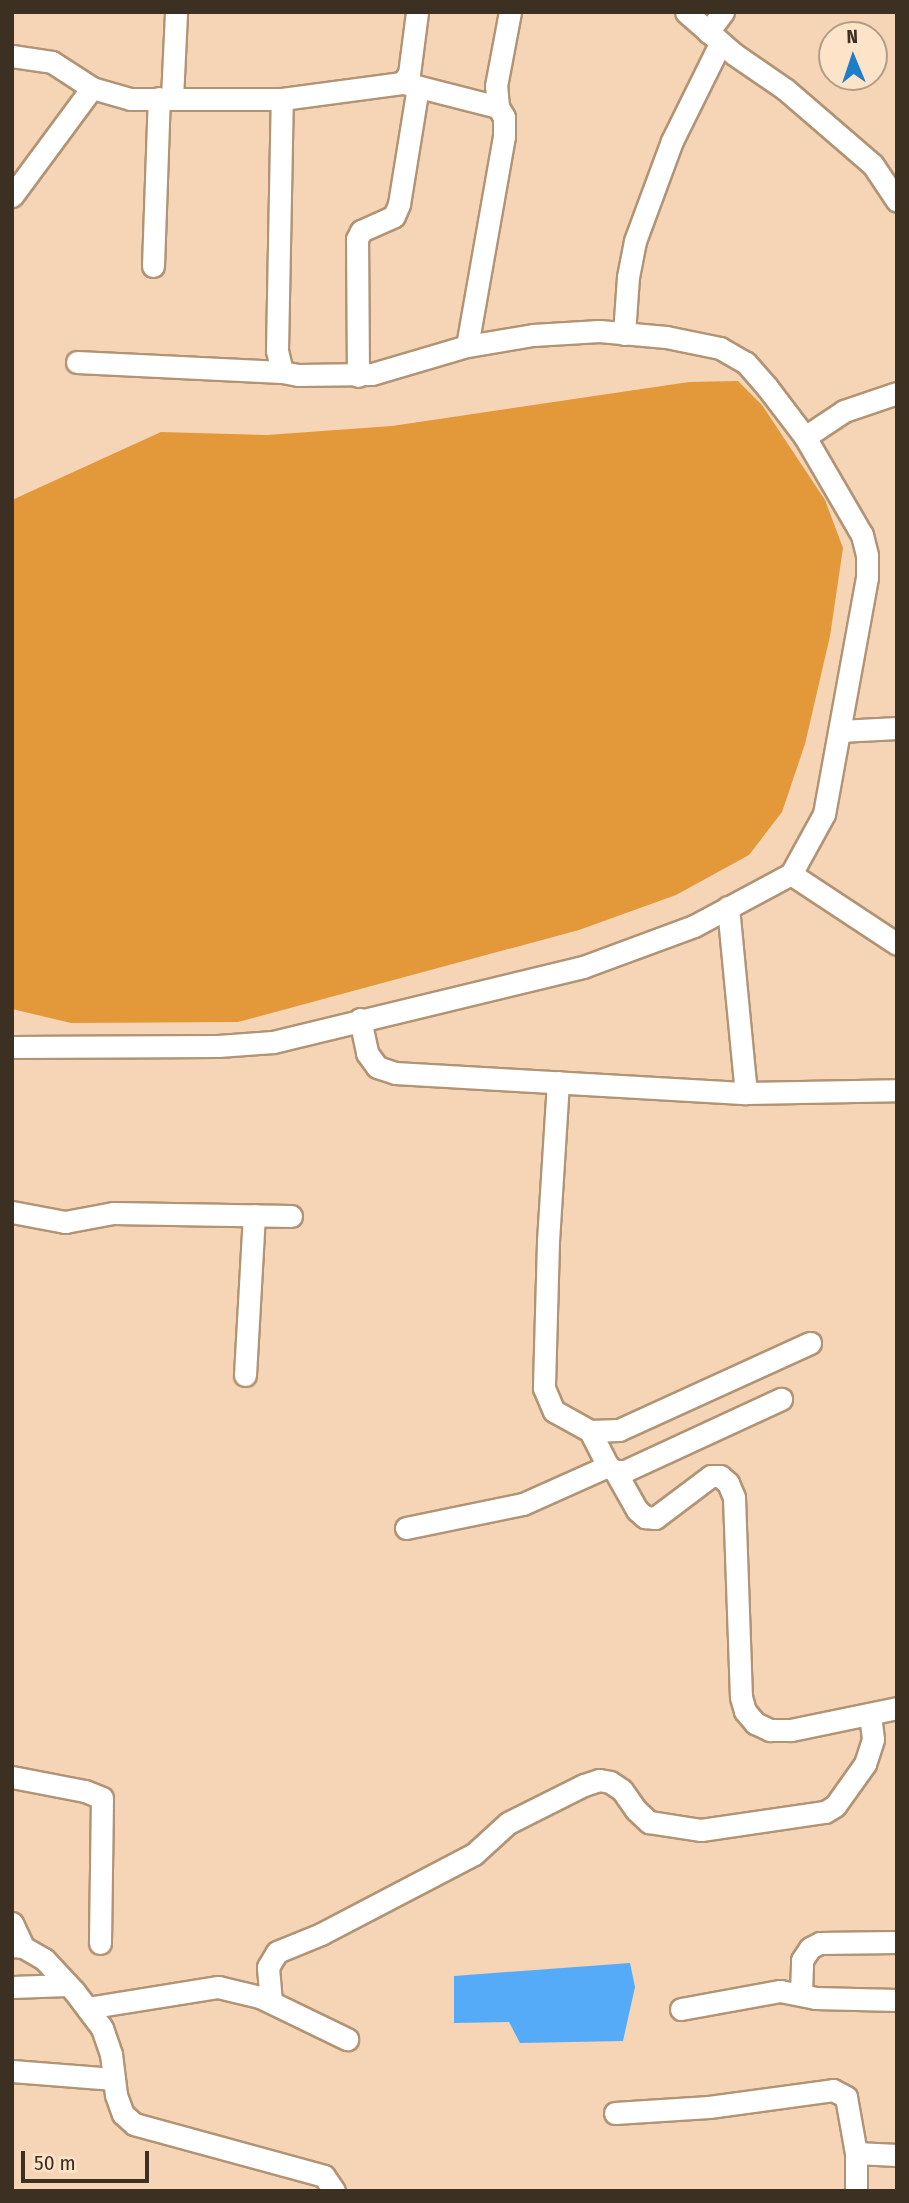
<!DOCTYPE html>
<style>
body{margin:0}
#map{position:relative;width:909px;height:2203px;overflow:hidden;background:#f5d5b5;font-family:"Fira Sans Condensed",sans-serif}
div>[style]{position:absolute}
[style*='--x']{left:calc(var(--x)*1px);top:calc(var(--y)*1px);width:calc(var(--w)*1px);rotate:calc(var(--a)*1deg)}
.forest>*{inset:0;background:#e39839}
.water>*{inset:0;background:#55abf7}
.roads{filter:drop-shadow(2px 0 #b19475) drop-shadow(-2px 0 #b19475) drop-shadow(0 2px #b19475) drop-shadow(0 -2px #b19475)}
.street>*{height:21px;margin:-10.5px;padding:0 10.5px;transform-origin:10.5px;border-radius:10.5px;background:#fff}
span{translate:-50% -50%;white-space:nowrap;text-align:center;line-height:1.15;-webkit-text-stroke:5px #fde4c9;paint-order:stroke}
.frame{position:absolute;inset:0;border:14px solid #3c3023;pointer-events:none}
.north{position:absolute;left:818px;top:21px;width:70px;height:70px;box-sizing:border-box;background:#fde4c9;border:2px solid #b09c87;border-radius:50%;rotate:358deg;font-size:19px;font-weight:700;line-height:28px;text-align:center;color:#3c3023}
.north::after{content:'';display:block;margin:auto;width:24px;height:32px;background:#1d7fca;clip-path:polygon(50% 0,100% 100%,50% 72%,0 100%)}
.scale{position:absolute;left:21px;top:2151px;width:128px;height:32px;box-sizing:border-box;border:4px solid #3c3023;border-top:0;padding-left:9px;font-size:21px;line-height:24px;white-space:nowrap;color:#3c3023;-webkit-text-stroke:5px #fde4c9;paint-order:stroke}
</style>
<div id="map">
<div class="forest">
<i style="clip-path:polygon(738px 381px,762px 405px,825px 500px,843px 548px,830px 636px,805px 744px,782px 812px,749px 855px,676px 895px,579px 930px,238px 1022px,71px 1023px,12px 1009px,12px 500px,161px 432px,267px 435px,392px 426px,689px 382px)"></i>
</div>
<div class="water">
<i style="clip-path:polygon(630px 1963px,635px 1987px,623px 2041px,520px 2043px,509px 2022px,454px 2023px,454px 1976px)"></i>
</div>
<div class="roads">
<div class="street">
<i style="--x:686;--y:12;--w:64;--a:41.2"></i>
<i style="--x:734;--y:54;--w:62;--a:34.5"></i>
<i style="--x:785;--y:89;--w:116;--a:40.8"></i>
<i style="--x:873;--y:165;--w:43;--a:56.3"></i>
<i style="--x:708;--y:32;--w:25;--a:-53"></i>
<i style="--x:12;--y:56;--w:40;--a:8.5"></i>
<i style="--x:52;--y:62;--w:48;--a:33"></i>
<i style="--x:92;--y:88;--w:40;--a:16"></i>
<i style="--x:130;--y:99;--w:152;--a:0"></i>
<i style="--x:282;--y:99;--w:121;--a:-7.6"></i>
<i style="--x:402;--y:83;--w:11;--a:-52"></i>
<i style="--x:409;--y:74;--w:63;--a:-82.6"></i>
<i style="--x:404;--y:83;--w:97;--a:14.3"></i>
<i style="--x:172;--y:98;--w:86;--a:-87.3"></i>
<i style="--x:12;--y:196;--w:134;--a:-53.5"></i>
<i style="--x:153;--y:266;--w:168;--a:-88"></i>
<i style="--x:624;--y:334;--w:57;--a:-86"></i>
<i style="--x:628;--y:277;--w:37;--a:-79"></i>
<i style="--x:635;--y:241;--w:107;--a:-69.7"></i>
<i style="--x:672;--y:141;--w:108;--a:-63.7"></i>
<i style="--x:467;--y:346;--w:213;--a:-80"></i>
<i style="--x:504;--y:136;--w:19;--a:-90"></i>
<i style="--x:504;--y:117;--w:12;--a:-121"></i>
<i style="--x:498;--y:107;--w:21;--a:-95"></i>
<i style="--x:496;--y:86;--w:75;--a:-79.3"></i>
<i style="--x:77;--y:362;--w:205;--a:2.8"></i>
<i style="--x:358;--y:376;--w:137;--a:-90.4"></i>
<i style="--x:357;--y:239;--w:9;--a:-63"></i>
<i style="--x:361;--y:231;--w:36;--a:-24"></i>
<i style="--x:394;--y:216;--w:13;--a:-67"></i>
<i style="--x:399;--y:204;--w:119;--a:-80.8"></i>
<i style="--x:805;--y:437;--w:47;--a:-33.7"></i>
<i style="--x:844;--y:411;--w:56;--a:-18.8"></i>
<i style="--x:840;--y:731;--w:57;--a:-3"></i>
<i style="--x:791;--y:874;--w:127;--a:33.4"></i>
<i style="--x:728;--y:907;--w:187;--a:84.5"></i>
<i style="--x:360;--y:1019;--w:35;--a:78"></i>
<i style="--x:367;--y:1053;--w:17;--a:54"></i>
<i style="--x:377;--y:1067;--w:19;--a:18"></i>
<i style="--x:395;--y:1073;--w:352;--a:3.3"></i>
<i style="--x:746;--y:1093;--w:151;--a:-1.1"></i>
<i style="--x:12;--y:1047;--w:206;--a:-0.3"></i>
<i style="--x:218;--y:1046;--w:55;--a:-4.2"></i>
<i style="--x:273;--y:1042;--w:319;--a:-13.6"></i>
<i style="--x:583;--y:967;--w:118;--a:-20.3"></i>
<i style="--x:694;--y:926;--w:110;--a:-28.2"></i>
<i style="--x:791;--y:874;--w:68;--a:-61.2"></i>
<i style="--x:824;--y:814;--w:241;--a:-79.7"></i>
<i style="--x:867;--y:577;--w:22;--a:-90"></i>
<i style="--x:867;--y:555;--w:21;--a:-104"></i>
<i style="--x:862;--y:535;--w:113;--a:-120.2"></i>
<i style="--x:805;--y:437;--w:63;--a:-127.2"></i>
<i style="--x:767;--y:387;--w:32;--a:-131"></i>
<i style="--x:746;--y:363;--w:30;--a:-150"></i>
<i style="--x:720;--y:348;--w:55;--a:-168.5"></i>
<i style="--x:666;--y:337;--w:67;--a:-174.9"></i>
<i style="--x:599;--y:331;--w:66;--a:176.5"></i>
<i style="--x:533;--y:335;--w:67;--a:170.5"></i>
<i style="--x:467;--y:346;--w:99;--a:163.6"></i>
<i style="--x:372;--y:374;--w:74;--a:179.2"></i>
<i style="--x:298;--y:375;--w:16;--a:-169"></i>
<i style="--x:282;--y:372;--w:23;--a:-103"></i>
<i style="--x:277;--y:350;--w:251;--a:-88.9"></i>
<i style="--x:558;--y:1082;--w:160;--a:93.6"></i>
<i style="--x:548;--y:1242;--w:146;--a:91.6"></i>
<i style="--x:544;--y:1388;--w:25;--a:67"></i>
<i style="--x:554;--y:1411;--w:41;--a:29.1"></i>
<i style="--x:590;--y:1431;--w:29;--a:-2"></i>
<i style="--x:619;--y:1430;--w:210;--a:-24.5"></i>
<i style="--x:12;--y:1212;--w:54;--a:10.7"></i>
<i style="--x:65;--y:1222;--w:49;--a:-10.6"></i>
<i style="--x:113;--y:1213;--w:178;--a:1"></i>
<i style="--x:245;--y:1375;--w:160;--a:-86.8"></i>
<i style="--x:590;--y:1431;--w:39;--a:63"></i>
<i style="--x:608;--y:1466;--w:9;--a:36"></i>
<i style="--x:615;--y:1471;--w:10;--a:0"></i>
<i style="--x:625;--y:1471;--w:172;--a:-24.8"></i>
<i style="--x:615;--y:1471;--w:45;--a:60.6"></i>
<i style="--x:637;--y:1510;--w:11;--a:41"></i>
<i style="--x:645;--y:1517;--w:10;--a:6"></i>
<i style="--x:655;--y:1518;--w:70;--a:-36.9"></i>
<i style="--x:711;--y:1476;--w:9;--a:0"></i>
<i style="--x:720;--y:1476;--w:11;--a:41"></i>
<i style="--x:728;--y:1483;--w:15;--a:67"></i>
<i style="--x:734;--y:1497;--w:200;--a:88"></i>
<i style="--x:741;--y:1697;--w:15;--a:74"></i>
<i style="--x:745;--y:1711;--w:16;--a:50"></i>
<i style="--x:755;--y:1723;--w:17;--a:25"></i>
<i style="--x:770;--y:1730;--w:21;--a:0"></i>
<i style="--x:791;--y:1730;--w:108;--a:-11.7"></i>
<i style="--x:406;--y:1528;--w:119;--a:-11.6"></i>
<i style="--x:523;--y:1504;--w:93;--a:-24.1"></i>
<i style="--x:12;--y:1777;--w:74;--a:10.9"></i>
<i style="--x:85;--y:1791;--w:18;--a:22"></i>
<i style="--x:102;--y:1798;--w:145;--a:90.8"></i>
<i style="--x:12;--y:1923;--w:26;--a:65"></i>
<i style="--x:12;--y:1946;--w:11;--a:5"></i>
<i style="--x:23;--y:1947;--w:24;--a:30"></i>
<i style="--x:44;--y:1959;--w:44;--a:46.8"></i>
<i style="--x:74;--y:1991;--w:46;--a:52.9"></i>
<i style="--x:102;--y:2028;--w:28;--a:71"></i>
<i style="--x:111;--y:2054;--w:41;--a:83"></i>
<i style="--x:116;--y:2095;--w:20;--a:70"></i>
<i style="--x:123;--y:2114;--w:15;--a:42"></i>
<i style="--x:134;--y:2124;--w:197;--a:15.3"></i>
<i style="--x:324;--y:2176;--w:18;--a:56"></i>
<i style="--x:12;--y:1987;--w:55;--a:-2.1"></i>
<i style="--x:801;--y:1993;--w:33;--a:-88"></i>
<i style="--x:802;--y:1960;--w:14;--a:-56"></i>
<i style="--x:810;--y:1948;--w:11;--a:-27"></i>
<i style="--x:820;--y:1943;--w:77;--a:-0.7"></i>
<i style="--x:271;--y:2002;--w:35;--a:-95"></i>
<i style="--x:268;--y:1967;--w:17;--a:-59"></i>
<i style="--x:277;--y:1952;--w:48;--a:-22.2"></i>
<i style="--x:321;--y:1934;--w:173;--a:-27.6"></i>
<i style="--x:474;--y:1854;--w:46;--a:-42.4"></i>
<i style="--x:508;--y:1823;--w:85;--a:-26.6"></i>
<i style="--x:584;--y:1785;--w:16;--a:-18"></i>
<i style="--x:599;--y:1780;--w:11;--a:10"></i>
<i style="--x:610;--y:1782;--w:14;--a:34"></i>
<i style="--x:622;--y:1790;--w:24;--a:55"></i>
<i style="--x:636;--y:1810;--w:18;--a:43"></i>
<i style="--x:649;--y:1822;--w:53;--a:8.7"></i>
<i style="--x:701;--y:1830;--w:125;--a:-8.3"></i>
<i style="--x:825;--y:1812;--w:12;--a:-31"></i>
<i style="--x:835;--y:1806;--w:52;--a:-54.5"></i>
<i style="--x:865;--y:1764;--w:26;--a:-72"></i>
<i style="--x:873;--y:1739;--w:25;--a:-97"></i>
<i style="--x:87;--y:2008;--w:133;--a:-9.1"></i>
<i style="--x:218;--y:1987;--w:43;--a:13.4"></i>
<i style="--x:260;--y:1997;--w:97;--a:25.8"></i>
<i style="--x:681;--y:2009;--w:101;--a:-10.3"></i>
<i style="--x:780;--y:1991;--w:36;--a:11"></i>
<i style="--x:815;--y:1998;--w:82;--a:1.4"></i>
<i style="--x:12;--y:2071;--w:102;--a:4.5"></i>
<i style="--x:615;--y:2113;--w:94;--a:-3.7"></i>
<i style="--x:709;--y:2107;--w:125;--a:-7.8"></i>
<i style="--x:833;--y:2090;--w:15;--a:28"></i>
<i style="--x:846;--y:2097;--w:57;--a:79.9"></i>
<i style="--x:856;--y:2153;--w:41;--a:2.8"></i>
<i style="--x:856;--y:2153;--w:38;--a:90"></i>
</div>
</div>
<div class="frame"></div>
<div class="north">N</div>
<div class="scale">50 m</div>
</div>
